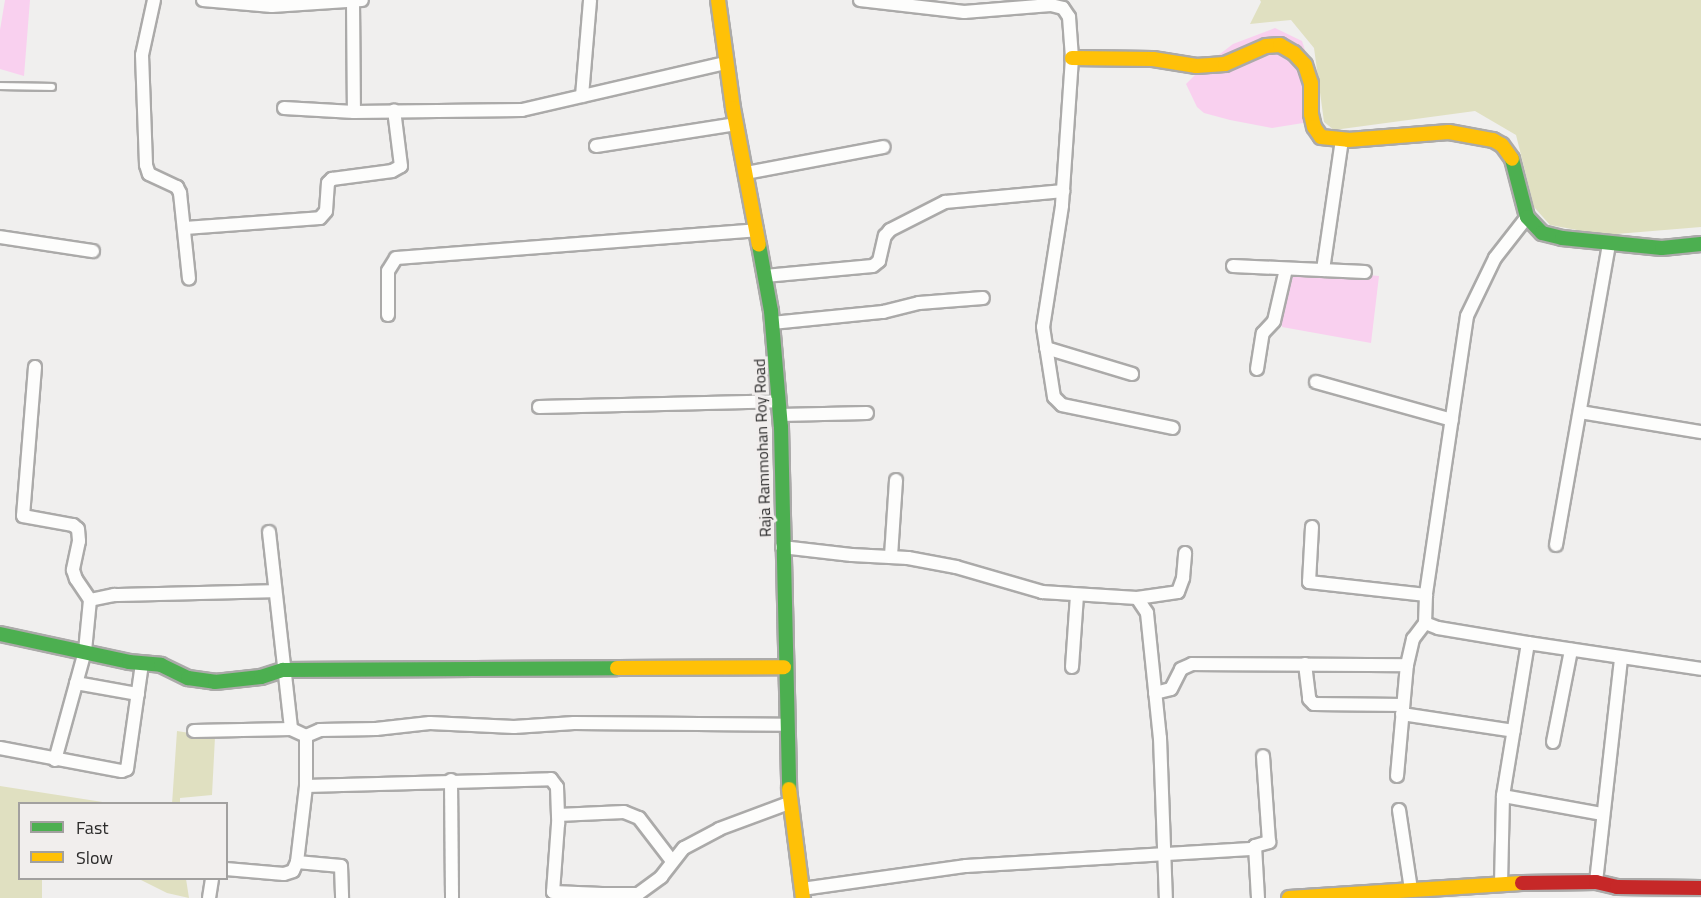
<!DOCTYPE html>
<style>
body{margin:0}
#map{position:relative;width:1701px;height:898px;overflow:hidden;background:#f0efee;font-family:"Titillium Web",sans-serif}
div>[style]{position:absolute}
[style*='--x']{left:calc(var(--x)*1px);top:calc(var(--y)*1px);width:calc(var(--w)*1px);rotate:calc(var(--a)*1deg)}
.green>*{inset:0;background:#e0e0c1}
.water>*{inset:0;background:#f9d0ef}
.roads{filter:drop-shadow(2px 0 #abaaa9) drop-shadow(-2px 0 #abaaa9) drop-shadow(0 2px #abaaa9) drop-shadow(0 -2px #abaaa9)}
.lane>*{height:6px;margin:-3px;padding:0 3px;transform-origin:3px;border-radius:3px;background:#fdfdfc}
.street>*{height:12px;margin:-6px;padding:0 6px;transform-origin:6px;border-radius:6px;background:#fdfdfc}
.fast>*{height:14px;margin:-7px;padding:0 7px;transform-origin:7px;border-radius:7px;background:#4caf50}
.slow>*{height:14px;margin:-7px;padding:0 7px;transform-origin:7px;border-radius:7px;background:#ffc107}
.jam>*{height:14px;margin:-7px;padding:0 7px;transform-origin:7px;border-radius:7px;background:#c62828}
span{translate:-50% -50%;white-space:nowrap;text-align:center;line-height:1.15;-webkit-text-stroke:6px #f1eeed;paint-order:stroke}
.street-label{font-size:16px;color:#2b2a2a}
.legend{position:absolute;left:18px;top:802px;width:210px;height:78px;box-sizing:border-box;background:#f1eeed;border:2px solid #a2a09f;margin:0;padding:8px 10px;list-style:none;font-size:18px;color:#2b2a2a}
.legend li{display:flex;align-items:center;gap:12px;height:30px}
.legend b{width:30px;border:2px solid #a2a09f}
</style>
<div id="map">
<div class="green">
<i style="clip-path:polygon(1260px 0,1701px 0,1701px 227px,1604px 235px,1550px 225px,1534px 207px,1516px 135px,1475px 111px,1334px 130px,1324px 122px,1314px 48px,1291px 20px,1250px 24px,1261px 2px)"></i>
<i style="clip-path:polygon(177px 731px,215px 737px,212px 795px,180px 798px,180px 803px,172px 804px)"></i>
<i style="clip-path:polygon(0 786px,109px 803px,20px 804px,20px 878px,42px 879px,42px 898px,0 898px)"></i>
<i style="clip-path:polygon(139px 879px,186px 879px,189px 898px,167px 893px)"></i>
</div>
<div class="water">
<i style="clip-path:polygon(5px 0,30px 0,24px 76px,0 69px,0 30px)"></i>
<i style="clip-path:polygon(1275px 28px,1302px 41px,1311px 69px,1303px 123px,1272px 128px,1230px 120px,1204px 113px,1197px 107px,1186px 84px,1203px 67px,1233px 44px)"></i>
<i style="clip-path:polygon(1313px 270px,1379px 276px,1371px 343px,1282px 327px,1280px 284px,1294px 274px)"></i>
</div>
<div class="roads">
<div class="lane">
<i style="--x:0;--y:86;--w:52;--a:1.1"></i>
</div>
<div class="street">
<i style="--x:154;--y:0;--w:56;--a:102.3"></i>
<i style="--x:142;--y:55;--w:110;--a:87.9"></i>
<i style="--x:146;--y:165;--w:9;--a:72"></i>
<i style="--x:149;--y:174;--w:31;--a:25"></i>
<i style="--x:177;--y:187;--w:7;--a:63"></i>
<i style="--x:180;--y:193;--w:86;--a:84"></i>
<i style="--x:203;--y:0;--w:69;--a:5"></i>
<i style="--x:272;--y:6;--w:90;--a:-3.8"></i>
<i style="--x:860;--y:0;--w:105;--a:6.6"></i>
<i style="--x:964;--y:12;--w:87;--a:-4.6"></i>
<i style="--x:1051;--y:5;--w:12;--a:14"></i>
<i style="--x:1063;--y:8;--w:11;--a:56"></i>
<i style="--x:1069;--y:17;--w:41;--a:85.8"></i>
<i style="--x:1072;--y:58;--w:148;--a:93.9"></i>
<i style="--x:1062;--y:206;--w:122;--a:98.9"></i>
<i style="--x:1043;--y:327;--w:71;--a:81.1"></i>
<i style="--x:1054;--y:397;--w:11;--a:45"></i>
<i style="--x:1062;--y:405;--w:113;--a:11.7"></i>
<i style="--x:353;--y:2;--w:110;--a:89.5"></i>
<i style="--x:582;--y:96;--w:96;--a:-85.2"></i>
<i style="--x:284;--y:108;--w:70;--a:3.3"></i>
<i style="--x:354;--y:112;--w:168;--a:-0.7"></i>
<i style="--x:522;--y:110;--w:208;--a:-13"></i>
<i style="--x:596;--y:146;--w:142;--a:-8.9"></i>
<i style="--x:746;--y:173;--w:140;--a:-10.7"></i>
<i style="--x:1527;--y:217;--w:52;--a:128"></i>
<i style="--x:1495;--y:258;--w:64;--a:115.8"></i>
<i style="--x:1467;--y:316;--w:282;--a:98.4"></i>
<i style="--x:1426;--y:595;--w:28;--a:92"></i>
<i style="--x:1425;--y:623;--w:14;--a:21"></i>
<i style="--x:1438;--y:628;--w:91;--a:9.5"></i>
<i style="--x:1528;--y:643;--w:175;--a:8.5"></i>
<i style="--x:185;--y:228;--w:135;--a:-4.2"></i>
<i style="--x:320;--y:218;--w:9;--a:-49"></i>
<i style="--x:326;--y:211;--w:28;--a:-86"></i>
<i style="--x:328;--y:183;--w:6;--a:-45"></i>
<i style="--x:332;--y:179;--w:61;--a:-7.6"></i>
<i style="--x:392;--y:171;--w:10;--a:-29"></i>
<i style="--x:401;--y:166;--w:56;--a:-97.1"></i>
<i style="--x:0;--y:237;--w:94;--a:8.6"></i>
<i style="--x:1233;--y:266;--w:132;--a:2.6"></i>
<i style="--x:1323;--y:270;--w:132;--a:-81.7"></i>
<i style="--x:765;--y:276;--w:108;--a:-5.3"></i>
<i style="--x:873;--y:266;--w:8;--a:-40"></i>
<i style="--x:879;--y:261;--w:26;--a:-77"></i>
<i style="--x:885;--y:236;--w:8;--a:-50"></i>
<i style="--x:890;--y:230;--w:62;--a:-27"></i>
<i style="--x:945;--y:202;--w:119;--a:-5.3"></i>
<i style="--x:388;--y:315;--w:44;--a:-90"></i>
<i style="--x:388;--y:271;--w:15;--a:-58"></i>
<i style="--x:396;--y:258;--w:362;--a:-4.4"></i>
<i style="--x:772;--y:323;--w:112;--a:-5.7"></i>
<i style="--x:883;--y:312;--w:37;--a:-14"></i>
<i style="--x:919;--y:303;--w:64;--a:-4.5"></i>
<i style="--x:1046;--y:348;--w:90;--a:16.8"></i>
<i style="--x:35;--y:367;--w:149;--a:94.6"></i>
<i style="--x:23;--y:516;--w:51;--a:10.2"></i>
<i style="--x:73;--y:525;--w:6;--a:39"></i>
<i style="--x:78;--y:529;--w:12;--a:85"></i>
<i style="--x:79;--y:541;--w:30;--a:102"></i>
<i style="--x:73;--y:570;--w:9;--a:72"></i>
<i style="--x:76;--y:579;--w:25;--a:56"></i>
<i style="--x:1257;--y:369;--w:36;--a:-81"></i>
<i style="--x:1263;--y:333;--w:16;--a:-47"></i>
<i style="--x:1274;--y:321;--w:53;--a:-77"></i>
<i style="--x:1316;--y:382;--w:141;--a:15.6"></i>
<i style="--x:539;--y:407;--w:240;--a:-1.4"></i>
<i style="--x:1580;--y:412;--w:123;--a:9.4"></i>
<i style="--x:780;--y:415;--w:87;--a:-1.3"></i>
<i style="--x:1312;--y:527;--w:55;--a:93.1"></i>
<i style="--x:1309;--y:582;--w:118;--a:6.3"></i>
<i style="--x:269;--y:532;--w:198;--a:83.6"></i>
<i style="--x:1556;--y:545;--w:306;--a:-80"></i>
<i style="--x:782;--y:547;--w:70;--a:6.5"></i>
<i style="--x:852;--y:555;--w:56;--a:3.1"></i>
<i style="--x:908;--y:558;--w:49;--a:10.6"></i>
<i style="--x:956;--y:567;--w:90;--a:16.2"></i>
<i style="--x:1042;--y:592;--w:95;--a:3.6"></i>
<i style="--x:1137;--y:598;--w:18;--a:56"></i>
<i style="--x:1147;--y:613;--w:126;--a:84.1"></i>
<i style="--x:1160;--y:738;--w:160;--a:87.9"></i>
<i style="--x:891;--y:556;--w:76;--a:-86.2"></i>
<i style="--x:1137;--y:598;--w:41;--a:-8.3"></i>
<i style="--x:1178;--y:592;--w:15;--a:-70"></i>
<i style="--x:1183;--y:578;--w:25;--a:-85"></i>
<i style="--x:1528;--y:643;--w:155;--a:99.3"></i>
<i style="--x:1503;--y:796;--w:101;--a:10.3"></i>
<i style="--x:1305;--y:664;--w:35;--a:83"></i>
<i style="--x:1309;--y:699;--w:7;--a:45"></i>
<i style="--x:1314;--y:704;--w:89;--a:0.6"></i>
<i style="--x:1072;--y:667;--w:72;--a:-86"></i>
<i style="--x:76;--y:683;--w:63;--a:10.1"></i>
<i style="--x:1155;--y:693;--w:16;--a:-14"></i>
<i style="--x:1171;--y:689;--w:22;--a:-63"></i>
<i style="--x:1181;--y:669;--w:12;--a:-24"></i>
<i style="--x:1192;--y:664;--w:215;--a:0.3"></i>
<i style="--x:1402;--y:714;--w:113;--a:8.6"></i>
<i style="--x:194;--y:731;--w:97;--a:-1.2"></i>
<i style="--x:291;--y:729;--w:17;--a:25"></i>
<i style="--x:306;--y:736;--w:15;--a:-23"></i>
<i style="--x:320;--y:730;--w:56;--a:-1"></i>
<i style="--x:376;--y:729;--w:54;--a:-6.3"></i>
<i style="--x:430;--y:723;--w:84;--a:2.7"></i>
<i style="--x:514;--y:727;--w:60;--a:-3.8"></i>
<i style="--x:574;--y:723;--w:212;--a:0.5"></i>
<i style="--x:1553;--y:742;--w:94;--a:-78.9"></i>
<i style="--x:0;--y:748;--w:124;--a:10.7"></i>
<i style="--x:122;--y:771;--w:5;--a:-22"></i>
<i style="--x:127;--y:769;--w:107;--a:-81.9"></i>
<i style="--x:55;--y:760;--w:113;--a:-74.6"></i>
<i style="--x:85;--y:651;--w:51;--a:-84.4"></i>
<i style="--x:90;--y:600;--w:25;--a:-12"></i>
<i style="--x:114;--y:595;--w:161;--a:-1.4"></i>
<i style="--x:1397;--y:776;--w:111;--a:-84.9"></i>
<i style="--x:1407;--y:665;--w:27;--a:-77"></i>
<i style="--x:1413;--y:639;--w:20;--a:-53"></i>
<i style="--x:451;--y:780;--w:118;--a:89.5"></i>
<i style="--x:306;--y:786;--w:245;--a:-1.6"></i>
<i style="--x:551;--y:779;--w:10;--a:53"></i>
<i style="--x:557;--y:787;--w:37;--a:88"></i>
<i style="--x:558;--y:824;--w:68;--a:94.2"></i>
<i style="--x:553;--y:892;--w:49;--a:2.3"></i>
<i style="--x:602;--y:894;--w:36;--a:0"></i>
<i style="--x:638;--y:894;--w:29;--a:-36"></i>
<i style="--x:661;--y:877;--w:37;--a:-52"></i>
<i style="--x:684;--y:848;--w:40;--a:-28"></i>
<i style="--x:719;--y:829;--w:75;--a:-20.4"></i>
<i style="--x:1399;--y:810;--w:80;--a:81.4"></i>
<i style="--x:558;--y:815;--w:66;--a:-2.6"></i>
<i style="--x:624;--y:812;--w:16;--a:22"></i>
<i style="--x:639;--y:818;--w:54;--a:52.5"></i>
<i style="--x:297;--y:862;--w:44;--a:5.2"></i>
<i style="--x:341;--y:866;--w:32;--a:88"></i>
<i style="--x:226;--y:869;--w:58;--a:4.9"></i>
<i style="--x:284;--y:874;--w:9;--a:-18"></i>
<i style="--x:293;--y:871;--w:10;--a:-66"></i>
<i style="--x:297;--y:862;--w:77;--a:-83.2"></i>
<i style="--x:306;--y:786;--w:50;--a:-90"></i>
<i style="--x:1596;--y:882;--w:225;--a:-83.6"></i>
<i style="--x:1501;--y:884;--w:88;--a:-88.7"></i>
<i style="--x:802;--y:889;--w:166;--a:-8"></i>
<i style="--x:966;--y:866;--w:289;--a:-3.4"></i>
<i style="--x:209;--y:898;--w:20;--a:-81"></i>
<i style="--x:1258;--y:898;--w:52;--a:-93.3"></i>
<i style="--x:1255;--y:846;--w:15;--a:-16"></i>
<i style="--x:1269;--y:842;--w:86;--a:-94"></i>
</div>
<div class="fast">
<i style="--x:1512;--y:159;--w:60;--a:75.5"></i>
<i style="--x:1527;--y:217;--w:22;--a:47"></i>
<i style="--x:1542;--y:233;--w:21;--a:14"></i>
<i style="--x:1562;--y:238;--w:100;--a:5.7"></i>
<i style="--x:1662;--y:248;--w:39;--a:-6"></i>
<i style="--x:759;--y:245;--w:67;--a:79.7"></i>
<i style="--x:771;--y:311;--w:116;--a:85.1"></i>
<i style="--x:781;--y:427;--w:362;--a:88.7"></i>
<i style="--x:0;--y:634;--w:132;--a:12.2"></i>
<i style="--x:129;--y:662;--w:32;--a:5"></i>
<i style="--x:161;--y:665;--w:30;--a:26"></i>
<i style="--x:188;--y:678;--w:27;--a:8"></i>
<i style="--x:215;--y:682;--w:46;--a:-6.2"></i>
<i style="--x:261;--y:677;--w:23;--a:-18"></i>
<i style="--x:283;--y:670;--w:334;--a:-0.3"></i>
</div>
<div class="slow">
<i style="--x:718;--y:0;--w:109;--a:82.1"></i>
<i style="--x:733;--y:108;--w:139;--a:79.3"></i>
<i style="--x:1072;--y:58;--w:81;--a:0.7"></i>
<i style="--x:1153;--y:59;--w:44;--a:9.2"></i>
<i style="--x:1196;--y:66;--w:29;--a:-4"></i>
<i style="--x:1225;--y:64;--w:45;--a:-23.7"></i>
<i style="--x:1266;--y:46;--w:14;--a:-4"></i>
<i style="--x:1280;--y:45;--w:16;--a:30"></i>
<i style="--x:1294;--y:53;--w:16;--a:47"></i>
<i style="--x:1305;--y:65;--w:19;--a:72"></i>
<i style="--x:1311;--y:83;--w:31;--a:90"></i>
<i style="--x:1311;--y:114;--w:13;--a:77"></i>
<i style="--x:1314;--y:127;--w:12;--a:55"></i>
<i style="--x:1321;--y:137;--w:27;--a:6"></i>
<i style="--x:1348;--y:140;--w:101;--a:-4.5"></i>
<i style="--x:1449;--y:132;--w:45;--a:10.3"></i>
<i style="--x:1493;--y:140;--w:10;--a:29"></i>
<i style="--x:1502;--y:145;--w:17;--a:54"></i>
<i style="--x:617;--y:668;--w:167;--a:-0.3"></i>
<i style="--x:789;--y:789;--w:110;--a:82.7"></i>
<i style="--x:1289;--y:898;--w:233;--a:-3.7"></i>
</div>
<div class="jam">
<i style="--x:1522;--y:883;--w:74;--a:-0.8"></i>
<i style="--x:1596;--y:882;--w:22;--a:13"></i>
<i style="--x:1617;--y:887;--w:84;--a:0.7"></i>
</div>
</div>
<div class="street-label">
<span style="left:762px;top:448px;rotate:-92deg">Raja Rammohan Roy Road</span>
</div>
<ul class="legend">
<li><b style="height:8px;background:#4caf50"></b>Fast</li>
<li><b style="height:8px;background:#ffc107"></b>Slow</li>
</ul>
</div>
